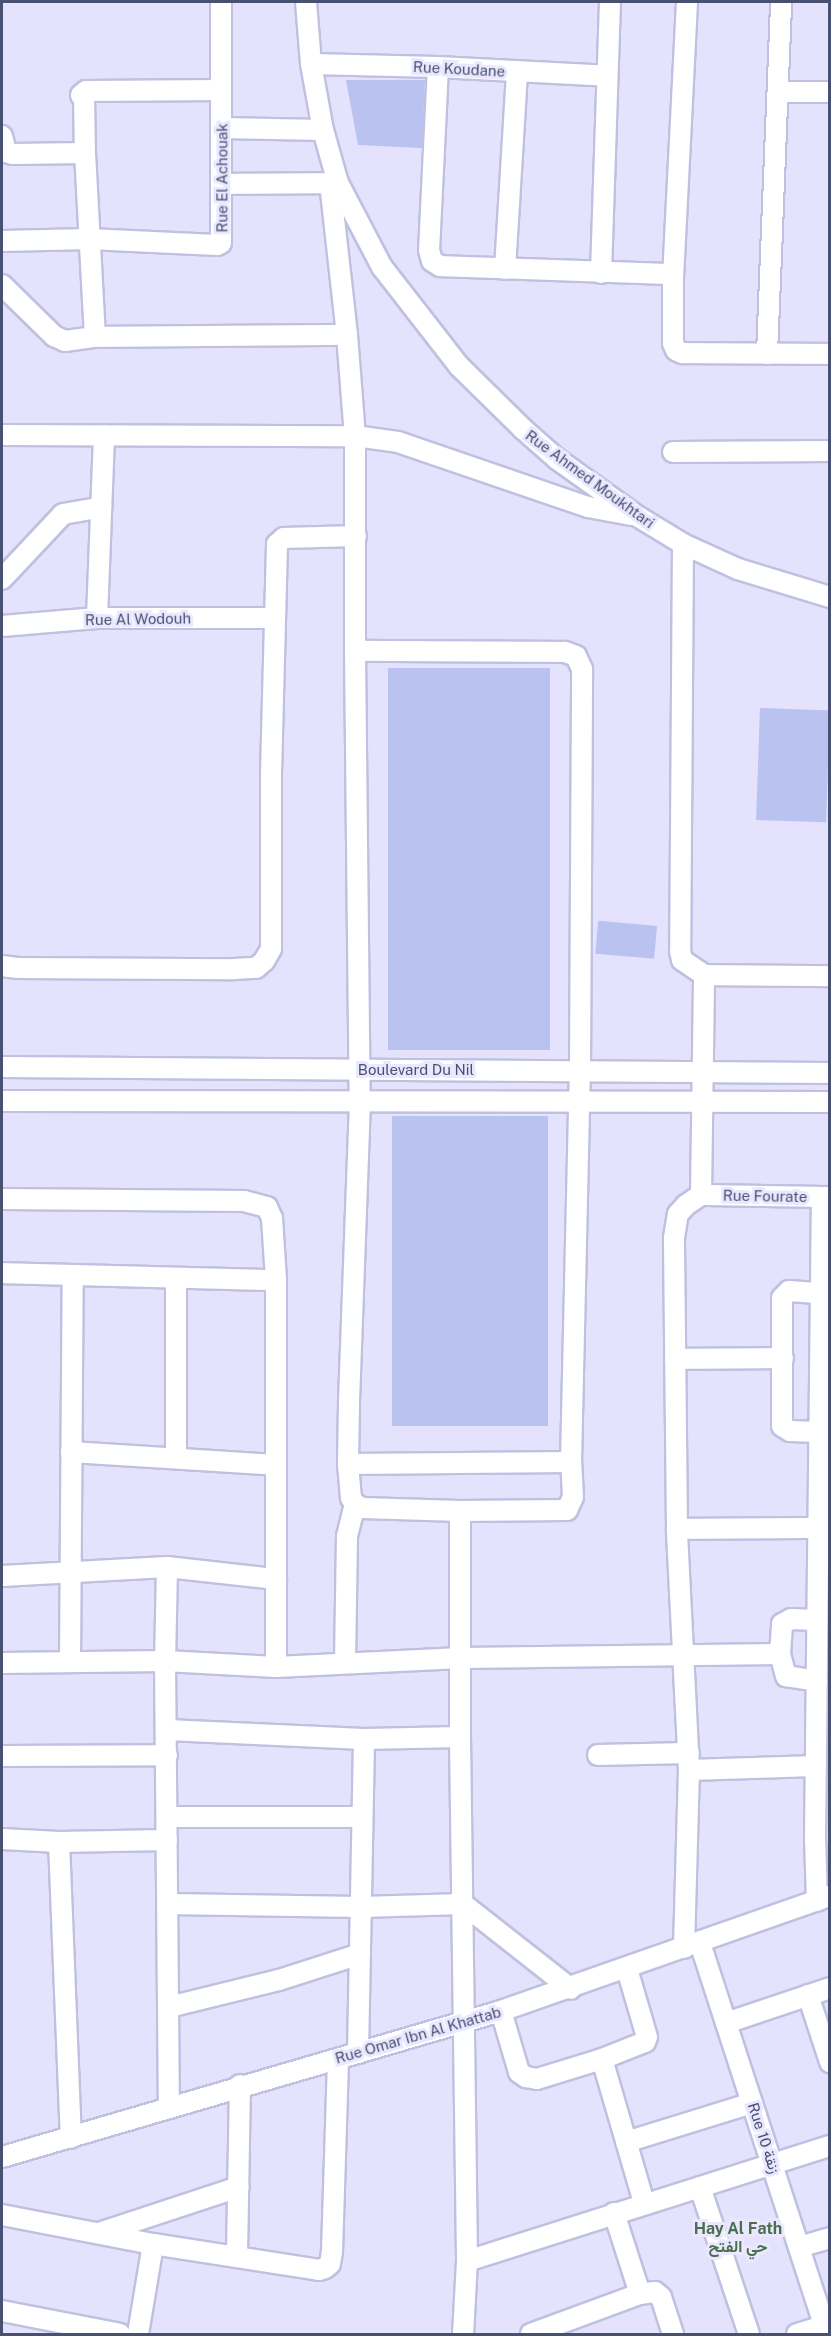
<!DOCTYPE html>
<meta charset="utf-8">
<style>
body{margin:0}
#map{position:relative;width:831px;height:2336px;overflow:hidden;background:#e4e2fc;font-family:"Public Sans",Vazirmatn,sans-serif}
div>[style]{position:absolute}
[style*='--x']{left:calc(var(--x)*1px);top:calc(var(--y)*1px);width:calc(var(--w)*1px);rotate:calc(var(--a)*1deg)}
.building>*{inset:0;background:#bac2f0;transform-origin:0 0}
.roads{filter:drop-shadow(2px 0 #bec1e0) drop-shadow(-2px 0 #bec1e0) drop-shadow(0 2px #bec1e0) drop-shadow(0 -2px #bec1e0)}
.minor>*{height:20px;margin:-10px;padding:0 10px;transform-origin:10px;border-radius:10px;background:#fff}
span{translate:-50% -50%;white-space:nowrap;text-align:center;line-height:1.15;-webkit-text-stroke:6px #e9e8ff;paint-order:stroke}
.street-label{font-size:15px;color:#495173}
.neighbourhood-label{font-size:16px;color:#4c6e4f;font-weight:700}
.frame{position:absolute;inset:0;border:3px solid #495173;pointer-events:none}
</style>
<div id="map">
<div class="building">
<i style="clip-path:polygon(346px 80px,425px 80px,422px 148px,358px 145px)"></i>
<i style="left:388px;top:668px;width:162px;height:382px"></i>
<i style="left:760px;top:708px;width:70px;height:112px;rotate:2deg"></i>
<i style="left:657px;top:926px;width:33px;height:59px;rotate:95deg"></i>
<i style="left:392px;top:1116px;width:156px;height:310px"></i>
</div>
<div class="roads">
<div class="minor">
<i style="--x:306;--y:2;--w:62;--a:85.4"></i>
<i style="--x:311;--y:64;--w:67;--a:79.7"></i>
<i style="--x:323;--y:130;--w:55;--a:74.2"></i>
<i style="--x:338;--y:183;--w:95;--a:62.4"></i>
<i style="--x:382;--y:267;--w:125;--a:52.1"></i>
<i style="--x:459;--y:366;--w:90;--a:44.5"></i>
<i style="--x:523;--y:429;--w:45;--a:41.4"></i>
<i style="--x:557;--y:459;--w:98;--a:35.5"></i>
<i style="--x:637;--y:516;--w:54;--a:31.3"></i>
<i style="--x:683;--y:544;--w:60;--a:24.4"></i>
<i style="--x:738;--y:569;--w:96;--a:16.9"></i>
<i style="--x:687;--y:2;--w:272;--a:92.9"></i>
<i style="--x:673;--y:274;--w:69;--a:90"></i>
<i style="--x:673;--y:343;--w:8;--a:67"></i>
<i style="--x:676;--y:350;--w:7;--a:27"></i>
<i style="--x:682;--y:353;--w:148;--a:0.4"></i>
<i style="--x:311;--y:64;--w:127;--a:1.4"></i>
<i style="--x:438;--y:67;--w:169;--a:3"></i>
<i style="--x:438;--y:67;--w:183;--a:92.8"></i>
<i style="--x:429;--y:250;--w:11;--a:75"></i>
<i style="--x:432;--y:261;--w:9;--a:32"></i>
<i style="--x:440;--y:266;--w:233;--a:2"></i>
<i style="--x:221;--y:90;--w:135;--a:179.6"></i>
<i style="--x:86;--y:91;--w:6;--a:141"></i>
<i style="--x:81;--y:95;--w:4;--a:34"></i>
<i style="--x:84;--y:97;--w:56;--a:89"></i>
<i style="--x:85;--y:153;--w:184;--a:86.9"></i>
<i style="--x:95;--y:337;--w:252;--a:-0.5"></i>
<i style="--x:778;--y:92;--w:52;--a:0"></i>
<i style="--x:222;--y:128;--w:101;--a:1.1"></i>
<i style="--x:2;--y:136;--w:16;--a:76"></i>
<i style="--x:6;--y:152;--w:6;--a:18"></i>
<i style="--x:12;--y:154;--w:73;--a:-0.8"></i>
<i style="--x:330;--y:183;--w:153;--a:83.6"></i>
<i style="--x:347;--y:335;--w:101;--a:85.5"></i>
<i style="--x:355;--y:436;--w:215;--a:90"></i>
<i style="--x:355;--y:651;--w:450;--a:89.4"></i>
<i style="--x:360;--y:1101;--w:303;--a:92.1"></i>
<i style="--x:349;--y:1404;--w:60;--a:91"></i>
<i style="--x:348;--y:1464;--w:34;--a:85"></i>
<i style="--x:351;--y:1498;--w:7;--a:56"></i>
<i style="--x:355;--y:1504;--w:8;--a:30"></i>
<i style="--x:362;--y:1508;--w:98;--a:1.8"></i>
<i style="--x:460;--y:1511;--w:107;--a:-0.5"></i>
<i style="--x:567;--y:1510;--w:14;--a:-65"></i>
<i style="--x:573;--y:1497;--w:35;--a:-93"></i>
<i style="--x:571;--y:1462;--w:392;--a:-88.7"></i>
<i style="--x:580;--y:1070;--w:401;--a:-89.7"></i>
<i style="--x:582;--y:669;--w:14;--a:-115"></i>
<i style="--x:576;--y:656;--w:12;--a:-160"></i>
<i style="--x:565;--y:652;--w:210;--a:-179.7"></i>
<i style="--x:222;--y:184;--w:116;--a:-0.5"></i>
<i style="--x:2;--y:241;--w:87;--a:-1.3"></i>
<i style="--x:89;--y:239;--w:128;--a:2.7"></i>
<i style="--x:217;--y:245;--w:4;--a:-27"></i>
<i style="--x:221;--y:243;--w:241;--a:-90"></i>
<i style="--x:505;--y:269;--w:198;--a:-86.5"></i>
<i style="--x:601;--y:273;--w:271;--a:-88.1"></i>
<i style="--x:2;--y:285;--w:73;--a:44.4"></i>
<i style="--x:54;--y:336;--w:12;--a:24"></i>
<i style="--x:65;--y:341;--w:30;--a:-8"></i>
<i style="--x:767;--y:354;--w:352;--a:-87.7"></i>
<i style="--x:2;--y:435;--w:353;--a:0.2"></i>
<i style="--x:355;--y:436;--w:43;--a:7.9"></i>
<i style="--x:398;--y:442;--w:201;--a:18.9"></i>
<i style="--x:588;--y:507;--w:45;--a:10.3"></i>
<i style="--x:673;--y:452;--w:157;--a:-0.4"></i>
<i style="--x:683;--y:544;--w:407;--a:90.4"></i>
<i style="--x:680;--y:951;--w:9;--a:77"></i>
<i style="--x:682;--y:960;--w:27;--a:34"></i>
<i style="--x:704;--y:975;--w:126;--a:0.5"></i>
<i style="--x:2;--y:579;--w:89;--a:-46.8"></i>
<i style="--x:63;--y:514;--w:39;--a:-10"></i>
<i style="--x:97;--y:618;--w:183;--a:-87.8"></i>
<i style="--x:2;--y:626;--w:95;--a:-4.8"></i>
<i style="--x:97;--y:618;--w:177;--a:0"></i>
<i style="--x:2;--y:966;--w:16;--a:7"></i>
<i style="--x:18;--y:968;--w:216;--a:0.3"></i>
<i style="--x:234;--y:969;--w:22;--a:-3"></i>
<i style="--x:256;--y:968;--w:11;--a:-41"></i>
<i style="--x:264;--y:961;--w:14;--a:-60"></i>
<i style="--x:271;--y:949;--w:175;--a:-90"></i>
<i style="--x:271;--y:774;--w:230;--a:-88.5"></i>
<i style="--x:277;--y:544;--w:9;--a:-41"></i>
<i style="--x:284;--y:538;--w:72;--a:-1.6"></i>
<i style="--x:2;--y:1067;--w:828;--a:0.42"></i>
<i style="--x:2;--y:1101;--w:828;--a:0.07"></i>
<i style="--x:701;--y:1195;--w:220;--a:-89.2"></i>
<i style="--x:701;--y:1195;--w:129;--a:0.9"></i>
<i style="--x:2;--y:1199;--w:242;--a:0.5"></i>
<i style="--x:244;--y:1201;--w:24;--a:15"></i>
<i style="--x:267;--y:1207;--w:12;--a:66"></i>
<i style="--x:272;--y:1218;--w:62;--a:86.3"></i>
<i style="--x:276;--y:1280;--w:387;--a:90"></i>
<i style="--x:2;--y:1273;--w:274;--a:1.5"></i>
<i style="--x:675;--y:1359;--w:108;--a:-0.5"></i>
<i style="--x:819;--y:1432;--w:29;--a:-178"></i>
<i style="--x:790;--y:1431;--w:9;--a:-148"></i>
<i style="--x:782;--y:1426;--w:128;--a:-90"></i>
<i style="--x:782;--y:1298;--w:10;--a:-45"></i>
<i style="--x:789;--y:1291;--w:41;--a:4.2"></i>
<i style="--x:71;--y:1452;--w:205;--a:3.6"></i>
<i style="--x:176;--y:1457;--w:177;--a:-90"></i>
<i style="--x:348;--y:1464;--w:223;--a:-0.5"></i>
<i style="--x:460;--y:1511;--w:226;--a:90"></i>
<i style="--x:460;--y:1737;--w:524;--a:89.23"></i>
<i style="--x:467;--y:2261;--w:73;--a:93.1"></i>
<i style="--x:677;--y:1529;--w:153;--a:-0.4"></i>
<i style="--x:167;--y:1567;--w:94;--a:91.2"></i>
<i style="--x:165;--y:1661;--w:447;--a:89.5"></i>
<i style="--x:2;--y:1576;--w:165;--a:-3.1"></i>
<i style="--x:167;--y:1567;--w:110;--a:6.3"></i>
<i style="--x:780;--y:1654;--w:30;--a:-86"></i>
<i style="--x:782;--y:1624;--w:10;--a:-29"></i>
<i style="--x:791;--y:1619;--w:26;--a:2"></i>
<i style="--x:70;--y:1662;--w:387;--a:-89.6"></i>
<i style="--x:2;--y:1663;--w:163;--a:-0.7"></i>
<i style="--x:165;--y:1661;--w:111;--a:3.1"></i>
<i style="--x:276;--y:1667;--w:185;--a:-2.8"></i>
<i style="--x:461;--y:1658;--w:319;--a:-0.7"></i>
<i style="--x:780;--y:1654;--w:23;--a:75"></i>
<i style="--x:786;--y:1676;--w:31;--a:9"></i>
<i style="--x:345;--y:1663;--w:127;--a:-89.1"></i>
<i style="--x:347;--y:1536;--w:33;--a:-76"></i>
<i style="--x:167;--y:1730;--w:197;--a:2.6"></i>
<i style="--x:364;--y:1739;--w:96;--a:-1.2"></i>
<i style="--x:598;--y:1755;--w:91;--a:-1.3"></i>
<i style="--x:2;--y:1756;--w:165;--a:-0.3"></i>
<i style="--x:689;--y:1770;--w:127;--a:-1.8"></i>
<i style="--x:167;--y:1817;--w:195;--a:0"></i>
<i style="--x:2;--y:1839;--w:57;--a:3"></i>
<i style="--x:59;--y:1842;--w:108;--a:-1.1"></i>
<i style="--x:59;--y:1842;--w:296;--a:87.7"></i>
<i style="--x:817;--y:1901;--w:62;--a:-91.8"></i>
<i style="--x:815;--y:1839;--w:642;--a:-89.38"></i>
<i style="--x:168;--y:1904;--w:193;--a:0.9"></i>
<i style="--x:361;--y:1907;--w:102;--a:-1.7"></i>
<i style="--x:463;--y:1904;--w:137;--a:38.2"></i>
<i style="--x:700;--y:1943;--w:411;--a:72"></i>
<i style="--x:684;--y:1948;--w:178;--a:-88.4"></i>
<i style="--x:689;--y:1770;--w:241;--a:-92.9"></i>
<i style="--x:677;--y:1529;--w:291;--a:-90.6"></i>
<i style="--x:674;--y:1238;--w:24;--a:-81"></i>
<i style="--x:678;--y:1214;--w:12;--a:-48"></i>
<i style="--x:686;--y:1205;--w:18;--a:-34"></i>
<i style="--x:808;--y:1995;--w:71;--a:71.8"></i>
<i style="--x:169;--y:2007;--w:113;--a:-13.8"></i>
<i style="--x:279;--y:1980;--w:85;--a:-17.8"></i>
<i style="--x:501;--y:2011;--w:64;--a:73.6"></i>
<i style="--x:519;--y:2072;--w:9;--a:36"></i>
<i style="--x:526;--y:2077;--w:11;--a:10"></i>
<i style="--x:537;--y:2079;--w:68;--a:-17.1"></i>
<i style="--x:602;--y:2059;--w:46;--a:-21.6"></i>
<i style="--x:645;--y:2042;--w:5;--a:-68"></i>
<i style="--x:647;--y:2037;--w:71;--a:-106.4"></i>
<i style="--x:726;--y:2023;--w:110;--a:-18.6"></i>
<i style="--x:358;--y:2053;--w:314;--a:-88.9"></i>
<i style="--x:602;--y:2059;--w:150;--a:73.7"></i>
<i style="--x:626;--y:2142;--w:132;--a:-17.2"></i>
<i style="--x:2;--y:2157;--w:520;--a:-16.31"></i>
<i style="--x:501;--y:2011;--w:349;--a:-19.3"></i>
<i style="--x:700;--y:2187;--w:155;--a:71.6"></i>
<i style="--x:614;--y:2213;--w:85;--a:72.2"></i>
<i style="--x:2;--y:2215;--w:154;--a:10.9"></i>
<i style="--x:153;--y:2244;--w:168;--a:8.9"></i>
<i style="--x:319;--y:2270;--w:6;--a:-18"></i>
<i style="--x:325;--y:2268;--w:6;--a:-39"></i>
<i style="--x:330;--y:2264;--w:12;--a:-81"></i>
<i style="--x:332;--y:2252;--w:193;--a:-88.2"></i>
<i style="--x:99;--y:2233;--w:147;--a:-18.2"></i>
<i style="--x:799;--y:2247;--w:32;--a:-16"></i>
<i style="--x:237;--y:2255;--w:170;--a:-89"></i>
<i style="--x:467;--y:2261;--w:381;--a:-17.6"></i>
<i style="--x:2;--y:2311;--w:120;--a:11"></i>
<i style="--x:138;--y:2334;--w:91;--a:-80.5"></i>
<i style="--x:531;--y:2334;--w:116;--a:-20.2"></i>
<i style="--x:640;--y:2294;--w:15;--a:-8"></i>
<i style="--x:655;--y:2292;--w:8;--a:40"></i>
<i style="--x:661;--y:2297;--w:39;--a:72"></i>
<i style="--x:797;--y:2334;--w:34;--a:-17"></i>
</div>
</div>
<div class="street-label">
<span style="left:459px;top:69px;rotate:3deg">Rue Koudane</span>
<span style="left:222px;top:178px;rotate:-90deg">Rue El Achouak</span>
<span style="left:590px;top:479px;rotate:36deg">Rue Ahmed Moukhtari</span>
<span style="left:138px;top:619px;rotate:-1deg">Rue Al Wodouh</span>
<span style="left:416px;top:1070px">Boulevard Du Nil</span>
<span style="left:765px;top:1196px;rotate:1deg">Rue Fourate</span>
<span style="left:418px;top:2035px;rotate:-16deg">Rue Omar Ibn Al Khattab</span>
<span style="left:764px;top:2138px;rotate:72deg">Rue 10 زنقة</span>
</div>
<div class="neighbourhood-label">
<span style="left:738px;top:2238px">Hay Al Fath<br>حي الفتح</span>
</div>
<div class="frame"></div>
</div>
